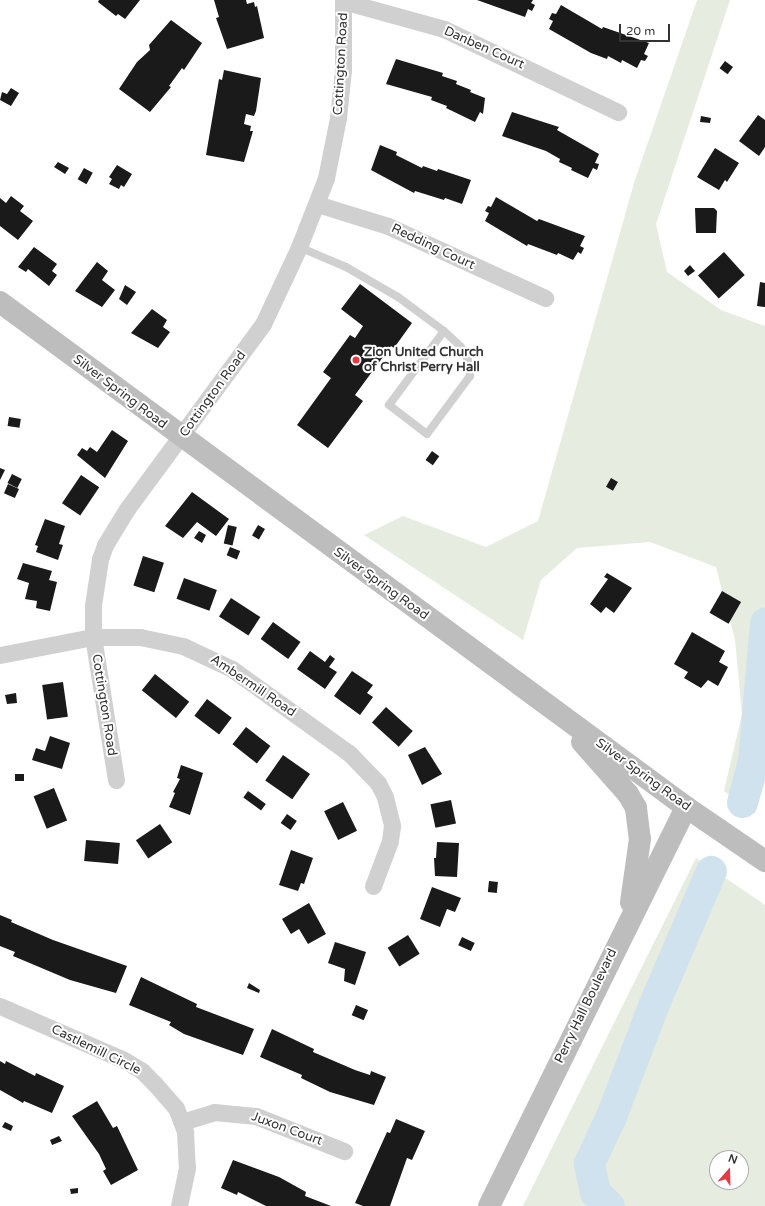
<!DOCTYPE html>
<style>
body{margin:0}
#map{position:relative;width:765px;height:1206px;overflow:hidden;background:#fff;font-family:"Varela Round",sans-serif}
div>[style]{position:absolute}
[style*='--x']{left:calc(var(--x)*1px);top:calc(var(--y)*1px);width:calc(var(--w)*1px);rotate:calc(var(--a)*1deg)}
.green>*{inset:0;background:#e6ecdf}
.river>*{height:31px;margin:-15.5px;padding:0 15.5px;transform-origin:15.5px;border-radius:15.5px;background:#cfe2ee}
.building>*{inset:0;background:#1a1a1a;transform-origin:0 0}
.lane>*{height:8px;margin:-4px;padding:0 4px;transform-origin:4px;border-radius:4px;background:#d0d0d0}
.street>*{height:17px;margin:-8.5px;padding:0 8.5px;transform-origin:8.5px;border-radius:8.5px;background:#d0d0d0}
.secondary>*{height:22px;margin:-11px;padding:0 11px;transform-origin:11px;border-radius:11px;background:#bdbdbd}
.dots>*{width:11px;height:11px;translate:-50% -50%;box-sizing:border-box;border:2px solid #fff;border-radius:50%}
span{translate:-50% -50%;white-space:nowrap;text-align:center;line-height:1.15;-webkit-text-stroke:4px #fff;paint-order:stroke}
.street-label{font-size:13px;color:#333}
.poi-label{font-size:13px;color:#333;font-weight:700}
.left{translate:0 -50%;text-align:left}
.north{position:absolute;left:709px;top:1150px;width:40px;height:40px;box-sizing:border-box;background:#fff;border:1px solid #adadad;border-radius:50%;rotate:20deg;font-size:11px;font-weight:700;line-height:16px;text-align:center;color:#333}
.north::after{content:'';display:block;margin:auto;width:14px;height:18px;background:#e63946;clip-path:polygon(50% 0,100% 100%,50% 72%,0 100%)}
.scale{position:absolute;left:619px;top:24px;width:51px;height:18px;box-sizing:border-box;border:2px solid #333;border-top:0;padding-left:5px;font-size:12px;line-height:14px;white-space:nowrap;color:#333;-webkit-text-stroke:3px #fff;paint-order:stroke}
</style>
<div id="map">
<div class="green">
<i style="clip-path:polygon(697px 0,730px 0,656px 224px,667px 272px,721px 310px,765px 326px,765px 781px,755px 814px,724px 791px,742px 714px,735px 640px,716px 567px,650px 542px,577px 548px,541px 580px,523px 640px,364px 535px,403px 516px,486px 547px,538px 521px,635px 180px)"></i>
<i style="clip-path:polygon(evenodd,696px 858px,765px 905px,765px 1206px,523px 1206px,696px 858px,717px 1158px,741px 1158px,741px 1182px,717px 1182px,717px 1158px)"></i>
</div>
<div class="river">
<i style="--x:742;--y:802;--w:42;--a:-75"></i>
<i style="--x:753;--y:761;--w:139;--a:-85"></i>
<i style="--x:609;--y:1206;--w:20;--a:-135"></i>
<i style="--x:595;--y:1192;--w:30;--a:-102"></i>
<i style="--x:589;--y:1163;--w:52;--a:-64.9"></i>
<i style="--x:611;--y:1116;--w:118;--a:-69.1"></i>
<i style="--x:653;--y:1006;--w:147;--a:-66.8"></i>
</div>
<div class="building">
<i style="clip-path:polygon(99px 0,140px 0,125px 19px,118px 14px,116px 16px,98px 2px)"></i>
<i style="clip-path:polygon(214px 0,246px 0,247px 4px,254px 2px,255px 7px,257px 6px,264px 38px,227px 49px,216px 18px,219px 17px)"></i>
<i style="clip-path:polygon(477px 0,533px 0,531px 3px,535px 5px,532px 11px,528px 9px,525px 17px)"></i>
<i style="clip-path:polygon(561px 5px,602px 29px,603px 27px,649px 43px,644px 54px,648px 56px,645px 61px,641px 60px,637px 68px,622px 60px,621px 63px,608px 56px,607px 59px,591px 53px,549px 29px,553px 21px,549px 19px,552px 13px,556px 14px)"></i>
<i style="clip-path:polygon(171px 20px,202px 43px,184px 70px,182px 68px,169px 86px,171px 87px,150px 112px,119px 89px,137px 62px,150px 50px,149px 45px)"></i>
<i style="clip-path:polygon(396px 59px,443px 73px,442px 76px,457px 81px,456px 84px,471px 90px,470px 92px,485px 98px,483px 114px,480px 112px,475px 122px,446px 108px,447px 106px,431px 100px,432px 97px,386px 84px)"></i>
<i style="left:725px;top:61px;width:10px;height:9px;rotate:37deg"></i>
<i style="clip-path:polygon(224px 70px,261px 78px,256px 111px,254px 116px,246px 114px,244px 124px,251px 126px,250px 131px,253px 131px,244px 162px,206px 155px,219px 79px,222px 80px)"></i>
<i style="clip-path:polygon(11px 88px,19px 93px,11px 106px,0 100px,2px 92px,7px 94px)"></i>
<i style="clip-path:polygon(512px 112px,559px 127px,557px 130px,599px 154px,595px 163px,599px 164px,597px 170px,593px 168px,588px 178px,571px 170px,572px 168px,559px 162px,560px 159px,546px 151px,502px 136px)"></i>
<i style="clip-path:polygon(758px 115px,765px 120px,765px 147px,759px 156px,739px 141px)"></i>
<i style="clip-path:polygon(701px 116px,711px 118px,710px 123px,700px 122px)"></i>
<i style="clip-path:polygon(380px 145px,397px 152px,396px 155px,422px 168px,423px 166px,437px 171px,438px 169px,471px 180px,462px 204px,445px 198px,444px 200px,415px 191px,414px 193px,371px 170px)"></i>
<i style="clip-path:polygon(715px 148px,739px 163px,727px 182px,725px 180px,719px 190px,697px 177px)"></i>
<i style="clip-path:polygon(58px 162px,69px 168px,65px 174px,54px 167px)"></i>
<i style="clip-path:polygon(117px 165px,132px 174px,124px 187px,121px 185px,119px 189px,109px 184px,112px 179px,109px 177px)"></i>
<i style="left:84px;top:168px;width:10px;height:13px;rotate:29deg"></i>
<i style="clip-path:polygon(11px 196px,24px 206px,20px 211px,33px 221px,18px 240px,0 226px,0 198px,6px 203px)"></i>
<i style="clip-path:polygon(496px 197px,537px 221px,539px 219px,585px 236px,580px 246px,584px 248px,581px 254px,578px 252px,573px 260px,558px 253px,557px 255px,528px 244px,527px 246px,485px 221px,489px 213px,485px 211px,488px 206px,491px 207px)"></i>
<i style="clip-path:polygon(695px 208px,714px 208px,717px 211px,716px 233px,696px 233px)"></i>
<i style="clip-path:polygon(34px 247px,57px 264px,52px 271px,57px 275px,49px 286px,28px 269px,26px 272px,18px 267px)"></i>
<i style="left:724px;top:252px;width:31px;height:35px;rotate:48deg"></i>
<i style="clip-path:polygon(97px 262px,108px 271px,102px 280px,115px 290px,102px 307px,75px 291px)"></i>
<i style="clip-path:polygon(690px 265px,695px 271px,688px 276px,684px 271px)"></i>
<i style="clip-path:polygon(760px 282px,765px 283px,765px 307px,757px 306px)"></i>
<i style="clip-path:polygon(360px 284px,412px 323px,394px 348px,391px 346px,355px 395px,363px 401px,328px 448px,297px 425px,331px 378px,323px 372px,350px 335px,355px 338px,363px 326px,341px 309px)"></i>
<i style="clip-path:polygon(125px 285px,136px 292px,127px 305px,119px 299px)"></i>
<i style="clip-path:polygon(152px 309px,167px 320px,163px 327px,170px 332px,158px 348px,131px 333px)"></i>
<i style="left:9px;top:417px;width:12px;height:9px;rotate:9deg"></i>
<i style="clip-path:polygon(112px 430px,128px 441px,105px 478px,77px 455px,82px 448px,87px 451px,90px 447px,97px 452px)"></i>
<i style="left:432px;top:451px;width:9px;height:11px;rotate:36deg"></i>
<i style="clip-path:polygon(0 468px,5px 470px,0 480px)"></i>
<i style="left:12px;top:474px;width:11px;height:10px;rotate:27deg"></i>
<i style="left:81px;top:475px;width:22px;height:34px;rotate:34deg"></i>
<i style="left:611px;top:478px;width:8px;height:10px;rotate:30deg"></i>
<i style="left:8px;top:484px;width:12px;height:10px;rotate:24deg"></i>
<i style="clip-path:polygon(192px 492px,229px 519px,216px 536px,197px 522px,183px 538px,165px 526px)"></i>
<i style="clip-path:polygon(45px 519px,65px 526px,59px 544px,63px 545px,58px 560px,36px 552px,38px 546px,35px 545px)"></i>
<i style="left:228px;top:525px;width:9px;height:19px;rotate:13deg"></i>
<i style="left:258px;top:525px;width:8px;height:12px;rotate:30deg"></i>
<i style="clip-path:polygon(199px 531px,206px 535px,202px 543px,194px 538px)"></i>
<i style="left:230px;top:547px;width:11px;height:9px;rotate:22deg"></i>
<i style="left:143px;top:556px;width:22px;height:31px;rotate:18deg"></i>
<i style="clip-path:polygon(23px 563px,52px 571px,49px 580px,57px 582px,50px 611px,36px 608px,37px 601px,25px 599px,29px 583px,17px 579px)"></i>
<i style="clip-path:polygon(607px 573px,632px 588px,614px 613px,606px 607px,601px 613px,590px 604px,608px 579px,604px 577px)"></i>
<i style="left:184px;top:578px;width:35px;height:22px;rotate:20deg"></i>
<i style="left:722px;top:591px;width:22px;height:25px;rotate:30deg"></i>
<i style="left:231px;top:598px;width:35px;height:22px;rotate:33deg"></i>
<i style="left:273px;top:622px;width:34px;height:21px;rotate:36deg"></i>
<i style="clip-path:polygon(692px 632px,725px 651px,719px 662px,728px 667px,718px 686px,708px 680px,701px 688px,684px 678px,688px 672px,674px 664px)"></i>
<i style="clip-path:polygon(310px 651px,325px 662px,330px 655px,335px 659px,329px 667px,337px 672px,325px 689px,297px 669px)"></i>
<i style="clip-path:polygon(352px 671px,373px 685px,367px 693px,373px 697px,360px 715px,334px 696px)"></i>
<i style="left:155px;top:674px;width:44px;height:21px;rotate:39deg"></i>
<i style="left:63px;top:682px;width:35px;height:21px;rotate:82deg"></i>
<i style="clip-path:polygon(16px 693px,17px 703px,7px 704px,5px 695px)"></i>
<i style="left:207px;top:699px;width:31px;height:21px;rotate:37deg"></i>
<i style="left:386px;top:707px;width:36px;height:21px;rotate:42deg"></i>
<i style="left:246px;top:727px;width:31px;height:22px;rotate:38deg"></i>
<i style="clip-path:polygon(50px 736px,70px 743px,62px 769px,32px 760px,36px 748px,45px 751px)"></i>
<i style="clip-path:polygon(425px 747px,442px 774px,422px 785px,408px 755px)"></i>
<i style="left:283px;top:755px;width:33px;height:31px;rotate:35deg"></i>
<i style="clip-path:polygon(181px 765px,203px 773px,190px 815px,169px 807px,175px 793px,173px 792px,180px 779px,177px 778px)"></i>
<i style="left:15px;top:774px;width:9px;height:7px"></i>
<i style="left:54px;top:788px;width:35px;height:22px;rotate:68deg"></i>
<i style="left:248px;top:791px;width:22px;height:8px;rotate:36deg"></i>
<i style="left:451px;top:800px;width:24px;height:21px;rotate:78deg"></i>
<i style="left:343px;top:802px;width:32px;height:21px;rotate:64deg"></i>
<i style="left:287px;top:814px;width:12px;height:11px;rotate:35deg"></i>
<i style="left:160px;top:824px;width:22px;height:29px;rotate:56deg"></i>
<i style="left:86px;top:840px;width:34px;height:21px;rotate:5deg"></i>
<i style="clip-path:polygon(437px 842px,459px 843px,457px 877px,435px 876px,434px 858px,436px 858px)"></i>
<i style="clip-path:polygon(291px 850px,313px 858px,304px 884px,301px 883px,298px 891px,279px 885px)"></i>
<i style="left:489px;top:881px;width:9px;height:11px;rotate:6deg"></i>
<i style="clip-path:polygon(432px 887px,461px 898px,455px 912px,447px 909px,440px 927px,420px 919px)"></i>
<i style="clip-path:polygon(309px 903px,326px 934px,308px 944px,299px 929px,291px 934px,282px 919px)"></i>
<i style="clip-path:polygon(0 915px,12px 920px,11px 922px,53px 940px,127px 966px,116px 993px,70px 980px,13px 956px,15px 952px,0 946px)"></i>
<i style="left:408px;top:935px;width:22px;height:24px;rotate:58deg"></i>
<i style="left:462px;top:937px;width:14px;height:9px;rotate:25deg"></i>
<i style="clip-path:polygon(335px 942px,366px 952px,355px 985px,344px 981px,345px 969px,328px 963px)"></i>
<i style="clip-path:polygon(141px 977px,197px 1004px,196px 1007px,254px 1029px,243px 1055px,184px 1034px,169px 1025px,171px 1022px,129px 1005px)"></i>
<i style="clip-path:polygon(249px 983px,260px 990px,259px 993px,247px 988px)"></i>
<i style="left:356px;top:1005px;width:13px;height:11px;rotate:23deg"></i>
<i style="clip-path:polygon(272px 1029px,314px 1049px,313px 1052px,355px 1070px,370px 1075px,371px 1071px,386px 1077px,374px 1105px,330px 1092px,301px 1078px,302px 1075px,260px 1057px)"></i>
<i style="clip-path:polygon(0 1061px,5px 1064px,6px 1061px,35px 1076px,36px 1073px,64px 1086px,52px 1113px,24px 1101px,23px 1103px,0 1090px)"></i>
<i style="clip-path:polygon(97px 1101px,113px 1128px,117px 1126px,138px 1170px,111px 1185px,103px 1171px,106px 1169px,99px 1154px,72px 1116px)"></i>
<i style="clip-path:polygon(396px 1119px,425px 1131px,412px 1160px,407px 1158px,390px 1206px,363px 1206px,355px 1203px,387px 1132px,390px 1133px)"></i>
<i style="clip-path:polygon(5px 1122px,13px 1126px,11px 1131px,2px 1127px)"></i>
<i style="clip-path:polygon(59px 1136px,62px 1141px,52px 1145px,50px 1140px)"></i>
<i style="clip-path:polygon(233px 1160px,279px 1177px,306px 1192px,305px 1196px,331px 1206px,266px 1206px,238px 1192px,237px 1195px,221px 1188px)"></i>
<i style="clip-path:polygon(78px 1188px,78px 1193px,71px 1194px,70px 1189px)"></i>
</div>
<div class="lane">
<i style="--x:299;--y:247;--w:51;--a:23.1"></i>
<i style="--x:346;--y:267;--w:60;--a:30"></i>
<i style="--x:398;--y:297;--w:57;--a:36.5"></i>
<i style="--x:444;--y:331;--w:23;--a:43"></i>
<i style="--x:461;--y:347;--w:15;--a:62"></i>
<i style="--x:468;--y:360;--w:16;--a:83"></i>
<i style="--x:470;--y:376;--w:72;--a:126.6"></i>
<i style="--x:427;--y:434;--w:48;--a:-142.7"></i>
<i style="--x:389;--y:405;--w:92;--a:-53.4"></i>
</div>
<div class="street">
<i style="--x:343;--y:1;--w:105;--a:15.5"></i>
<i style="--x:444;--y:29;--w:193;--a:25.5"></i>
<i style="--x:317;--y:204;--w:74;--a:17.2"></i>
<i style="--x:388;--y:226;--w:173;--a:24.6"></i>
<i style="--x:0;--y:655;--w:95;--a:-11"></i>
<i style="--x:93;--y:637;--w:47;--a:0"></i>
<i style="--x:140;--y:637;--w:44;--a:11.8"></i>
<i style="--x:183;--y:646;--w:54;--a:25.1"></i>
<i style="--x:232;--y:669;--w:144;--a:35.7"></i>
<i style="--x:349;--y:753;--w:42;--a:46"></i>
<i style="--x:378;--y:783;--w:16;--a:63"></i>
<i style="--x:385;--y:797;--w:30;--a:76"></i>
<i style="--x:392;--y:826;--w:15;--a:98"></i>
<i style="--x:390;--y:841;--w:48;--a:110.7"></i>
<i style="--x:116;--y:780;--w:145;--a:-99.1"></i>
<i style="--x:93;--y:637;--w:32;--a:-90"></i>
<i style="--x:93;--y:605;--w:47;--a:-81.3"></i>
<i style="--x:100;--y:559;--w:15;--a:-70"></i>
<i style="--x:105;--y:545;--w:42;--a:-58.6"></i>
<i style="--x:127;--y:509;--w:230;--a:-53.7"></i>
<i style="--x:263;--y:324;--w:85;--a:-64.9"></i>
<i style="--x:299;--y:247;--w:74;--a:-68.6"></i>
<i style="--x:326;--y:178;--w:61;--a:-78.7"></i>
<i style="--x:338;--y:118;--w:48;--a:-84.1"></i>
<i style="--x:343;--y:70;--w:70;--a:-90"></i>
<i style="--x:0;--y:1006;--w:135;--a:23.5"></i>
<i style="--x:124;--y:1060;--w:21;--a:31"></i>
<i style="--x:142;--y:1071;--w:18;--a:45"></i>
<i style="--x:155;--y:1084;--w:32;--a:49"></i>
<i style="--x:176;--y:1108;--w:26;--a:69"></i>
<i style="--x:185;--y:1132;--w:36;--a:87"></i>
<i style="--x:187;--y:1168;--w:39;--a:102"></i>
<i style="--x:182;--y:1122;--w:34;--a:-17"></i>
<i style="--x:214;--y:1112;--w:42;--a:5.4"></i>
<i style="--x:256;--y:1116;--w:95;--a:21.7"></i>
</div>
<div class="secondary">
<i style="--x:0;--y:302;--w:852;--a:36.36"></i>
<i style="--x:686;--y:807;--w:96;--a:34.4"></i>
<i style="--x:582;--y:742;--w:69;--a:48.5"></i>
<i style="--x:628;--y:794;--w:16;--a:60"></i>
<i style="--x:636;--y:808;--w:31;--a:83"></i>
<i style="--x:640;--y:839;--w:64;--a:98.1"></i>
<i style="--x:489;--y:1206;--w:445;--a:-63.7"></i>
</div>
<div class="dots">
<i style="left:356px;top:360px;background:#e63946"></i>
</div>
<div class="street-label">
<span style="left:484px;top:48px;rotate:24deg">Danben Court</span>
<span style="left:341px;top:64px;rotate:-87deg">Cottington Road</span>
<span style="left:433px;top:247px;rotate:25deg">Redding Court</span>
<span style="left:120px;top:392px;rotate:37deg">Silver Spring Road</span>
<span style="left:213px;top:394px;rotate:-54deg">Cottington Road</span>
<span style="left:381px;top:584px;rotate:36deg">Silver Spring Road</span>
<span style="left:253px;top:686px;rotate:34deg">Ambermill Road</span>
<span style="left:104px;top:705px;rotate:81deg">Cottington Road</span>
<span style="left:643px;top:775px;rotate:36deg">Silver Spring Road</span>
<span style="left:586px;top:1006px;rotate:-64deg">Perry Hall Boulevard</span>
<span style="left:96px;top:1050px;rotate:26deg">Castlemill Circle</span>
<span style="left:287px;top:1129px;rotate:20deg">Juxon Court</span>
</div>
<div class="poi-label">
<span class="left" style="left:364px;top:360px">Zion United Church<br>of Christ Perry Hall</span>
</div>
<div class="north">N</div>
<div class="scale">20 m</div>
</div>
